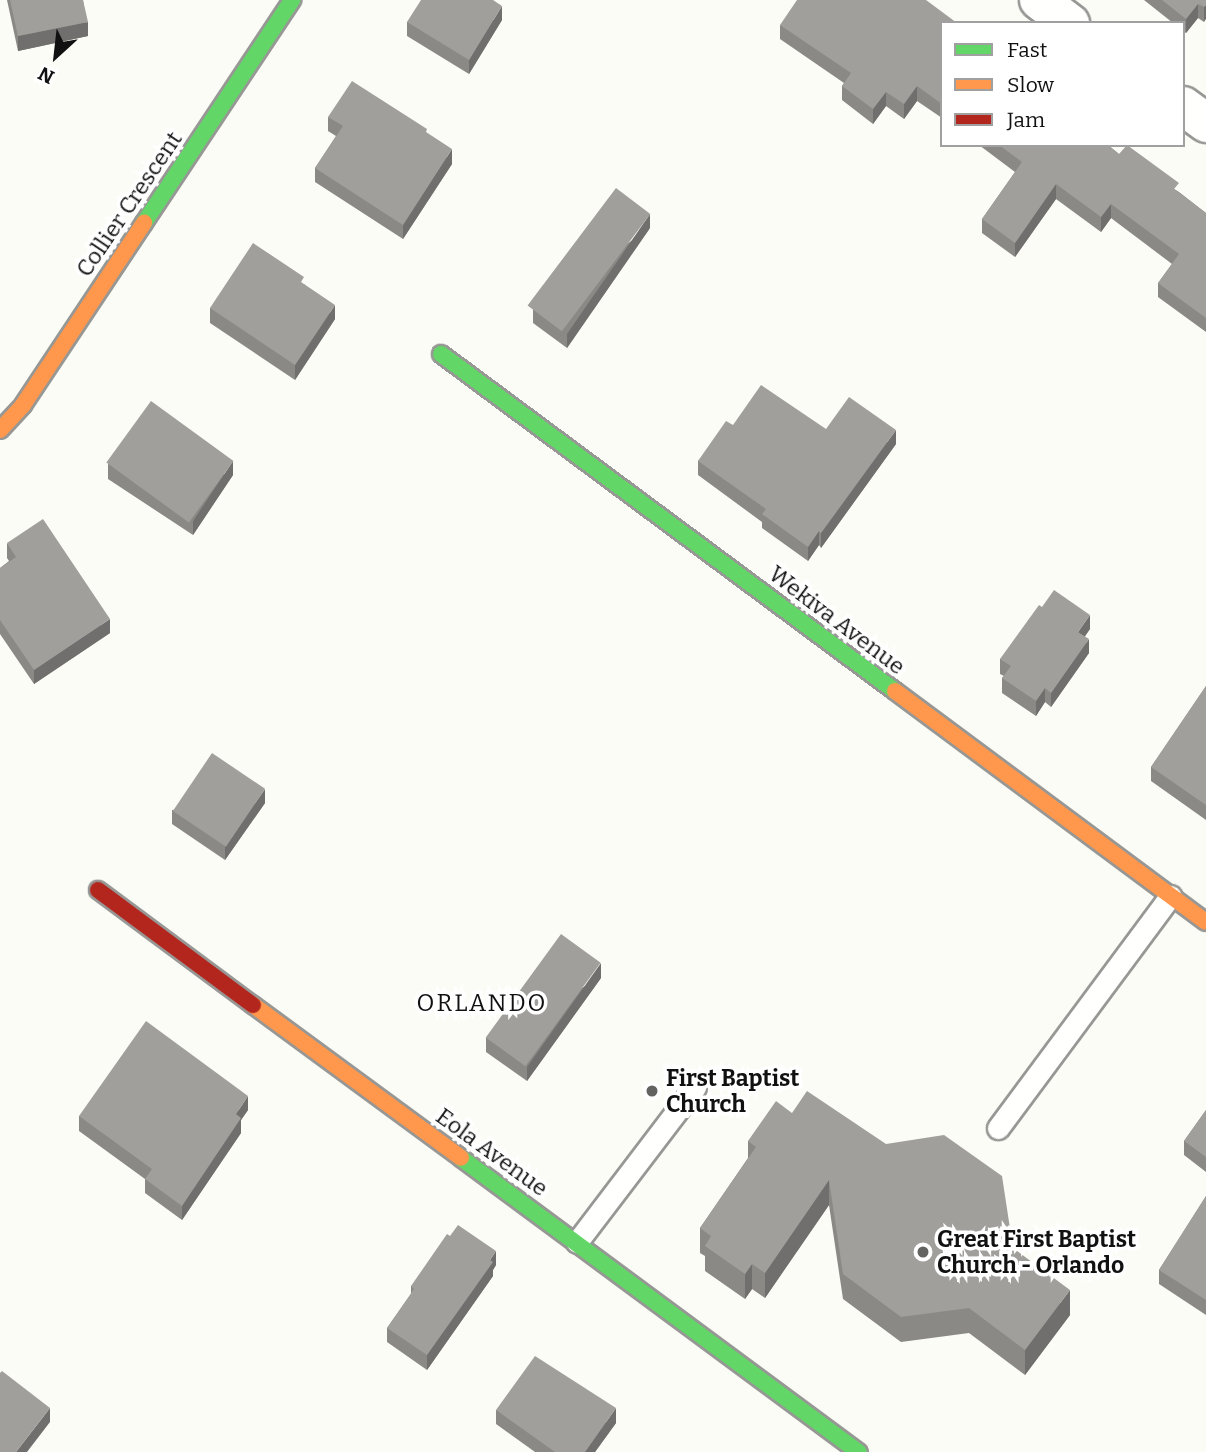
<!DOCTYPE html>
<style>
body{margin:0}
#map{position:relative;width:1206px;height:1452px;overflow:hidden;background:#fcfcf7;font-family:Bitter,serif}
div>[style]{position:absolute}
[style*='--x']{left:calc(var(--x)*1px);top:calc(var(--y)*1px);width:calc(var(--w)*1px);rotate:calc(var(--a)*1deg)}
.roads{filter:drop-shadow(2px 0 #979795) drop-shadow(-2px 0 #979795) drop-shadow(0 2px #979795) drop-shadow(0 -2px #979795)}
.lane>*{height:21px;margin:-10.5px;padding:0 10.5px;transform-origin:10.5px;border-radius:10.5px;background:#fffffe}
.street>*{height:38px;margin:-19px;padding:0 19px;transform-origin:19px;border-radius:19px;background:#fffffe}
.fast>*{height:16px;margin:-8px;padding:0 8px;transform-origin:8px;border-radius:8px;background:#63d668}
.slow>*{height:16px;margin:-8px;padding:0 8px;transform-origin:8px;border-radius:8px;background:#ff974d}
.jam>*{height:16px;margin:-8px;padding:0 8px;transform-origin:8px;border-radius:8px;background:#b3261e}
.wall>*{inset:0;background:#8a8986}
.shaded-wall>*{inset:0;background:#706f6d}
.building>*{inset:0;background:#a09f9c;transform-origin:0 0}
.dots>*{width:19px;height:19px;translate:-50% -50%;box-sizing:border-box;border:4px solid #fff;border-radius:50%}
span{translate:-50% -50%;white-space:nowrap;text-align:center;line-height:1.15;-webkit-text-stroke:7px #fff;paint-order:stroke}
.street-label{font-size:23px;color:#111}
.poi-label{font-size:23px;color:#111;font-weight:700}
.left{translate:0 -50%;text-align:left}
.neighbourhood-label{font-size:24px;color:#111;letter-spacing:2px}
.legend{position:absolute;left:940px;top:21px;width:245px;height:126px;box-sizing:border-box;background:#fff;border:2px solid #a0a0a0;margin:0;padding:9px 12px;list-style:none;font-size:21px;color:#111}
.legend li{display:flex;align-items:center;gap:14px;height:35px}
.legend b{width:35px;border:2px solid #a0a0a0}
.north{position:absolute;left:21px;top:21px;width:70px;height:70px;-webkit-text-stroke:5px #fff;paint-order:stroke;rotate:207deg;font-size:19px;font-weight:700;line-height:28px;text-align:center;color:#111}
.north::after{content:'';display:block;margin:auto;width:24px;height:32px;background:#111;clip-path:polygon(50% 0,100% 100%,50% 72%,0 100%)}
</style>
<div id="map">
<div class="roads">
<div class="lane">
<i style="--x:998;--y:1128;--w:289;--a:-53.4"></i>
<i style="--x:577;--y:1242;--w:195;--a:-52.7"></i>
</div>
<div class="street">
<i style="--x:1039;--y:0;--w:39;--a:37"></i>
<i style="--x:1183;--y:106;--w:29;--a:36"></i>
</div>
<div class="fast">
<i style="--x:144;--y:223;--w:268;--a:-56.4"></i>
<i style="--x:441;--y:354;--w:565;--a:36.59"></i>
<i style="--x:461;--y:1158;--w:495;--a:36.5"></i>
</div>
<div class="slow">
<i style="--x:0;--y:430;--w:34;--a:-47"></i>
<i style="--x:23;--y:405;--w:219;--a:-56.4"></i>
<i style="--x:895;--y:691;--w:387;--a:36.6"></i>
<i style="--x:253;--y:1005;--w:258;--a:36.3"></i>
</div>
<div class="jam">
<i style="--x:98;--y:890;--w:193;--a:36.6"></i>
</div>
</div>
<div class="wall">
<i style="clip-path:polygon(7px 0,83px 0,88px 36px,18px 51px)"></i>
<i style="clip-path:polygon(1144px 0,1206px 0,1204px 22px,1198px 18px,1186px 33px,1183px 31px,1183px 23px,1173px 23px)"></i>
<i style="clip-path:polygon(502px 20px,469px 74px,407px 36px,407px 22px)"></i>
<i style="clip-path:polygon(942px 23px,942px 118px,917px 101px,904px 119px,886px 106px,873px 124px,842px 100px,842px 86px,844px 83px,780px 39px,780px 25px)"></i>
<i style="clip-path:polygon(328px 117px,427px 133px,452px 164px,403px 239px,315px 182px,315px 168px,336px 136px,328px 131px)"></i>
<i style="clip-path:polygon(979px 145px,1108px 145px,1119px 154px,1179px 192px,1206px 213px,1206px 332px,1158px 297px,1158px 283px,1172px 264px,1111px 218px,1101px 232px,1056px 199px,1015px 257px,982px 233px,982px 219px,1015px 172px)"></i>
<i style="clip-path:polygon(650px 228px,567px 348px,533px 323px,533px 309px)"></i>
<i style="clip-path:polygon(304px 284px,335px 319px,295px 380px,210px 323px,210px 308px)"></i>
<i style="clip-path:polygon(733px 425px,826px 429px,896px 444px,821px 548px,819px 545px,808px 561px,762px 528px,762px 522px,698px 475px,698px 461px)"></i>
<i style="clip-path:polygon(108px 464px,233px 475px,193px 535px,108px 479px)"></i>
<i style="clip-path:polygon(7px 543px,110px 633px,34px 684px,0 634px,0 568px,9px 561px,7px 558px)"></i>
<i style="clip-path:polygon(1090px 629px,1085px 636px,1089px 653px,1051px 707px,1045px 702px,1036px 716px,1002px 693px,1002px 678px,1004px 676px,1000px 674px,1000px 659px)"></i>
<i style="clip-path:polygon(1206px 686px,1206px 820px,1151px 781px,1151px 767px)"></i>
<i style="clip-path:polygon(265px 803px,225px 860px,172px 824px,172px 810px)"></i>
<i style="clip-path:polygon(601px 978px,527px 1081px,486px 1052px,486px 1038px)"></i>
<i style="clip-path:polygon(248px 1110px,241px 1120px,241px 1133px,182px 1220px,145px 1193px,145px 1179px,79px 1131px,79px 1116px)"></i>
<i style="clip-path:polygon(1206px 1110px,1206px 1172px,1184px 1155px,1184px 1141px)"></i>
<i style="clip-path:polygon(792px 1113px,1013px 1248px,1070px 1315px,1025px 1375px,969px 1333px,901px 1342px,843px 1299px,829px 1205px,765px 1298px,752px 1289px,745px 1299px,705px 1271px,705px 1256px,700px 1253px,700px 1228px,748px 1158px,748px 1141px)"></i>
<i style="clip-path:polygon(1206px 1196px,1206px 1315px,1159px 1284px,1159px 1270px)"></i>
<i style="clip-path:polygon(496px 1265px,493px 1270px,493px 1276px,427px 1370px,387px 1342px,387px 1328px,411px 1294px,411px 1286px)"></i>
<i style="clip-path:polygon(496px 1410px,616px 1423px,595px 1452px,535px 1452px,496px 1424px)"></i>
</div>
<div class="shaded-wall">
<i style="clip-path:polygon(1198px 4px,1198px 18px,1186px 33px,1186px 19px)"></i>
<i style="clip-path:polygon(1206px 5px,1206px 19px,1204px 22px,1204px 7px)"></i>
<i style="clip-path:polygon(502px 6px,502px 20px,469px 74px,469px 60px)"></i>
<i style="clip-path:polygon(88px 22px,88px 36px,18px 51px,18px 36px)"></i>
<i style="clip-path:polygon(917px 86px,917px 101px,904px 119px,904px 104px)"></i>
<i style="clip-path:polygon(886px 92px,886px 106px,873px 124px,873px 109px)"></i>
<i style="clip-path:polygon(452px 149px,452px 164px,403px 239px,403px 225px)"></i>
<i style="clip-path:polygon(1056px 184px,1056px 199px,1015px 257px,1015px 243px)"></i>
<i style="clip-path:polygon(1111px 204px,1111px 218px,1101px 232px,1101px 217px)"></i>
<i style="clip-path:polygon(650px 214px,650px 228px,567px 348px,567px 334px)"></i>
<i style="clip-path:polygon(335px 305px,335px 319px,295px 380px,295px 365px)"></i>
<i style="clip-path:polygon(896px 430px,896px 444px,821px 548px,821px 533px)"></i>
<i style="clip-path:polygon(233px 461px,233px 475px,193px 535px,193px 521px)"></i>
<i style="clip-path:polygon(819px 531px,819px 545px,808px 561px,808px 547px)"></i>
<i style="clip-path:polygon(1090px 615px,1090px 629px,1078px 646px,1078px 632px)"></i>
<i style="clip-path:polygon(110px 619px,110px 633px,34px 684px,34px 670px)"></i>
<i style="clip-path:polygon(1089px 639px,1089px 653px,1051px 707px,1051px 693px)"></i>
<i style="clip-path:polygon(1045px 688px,1045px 702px,1036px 716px,1036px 701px)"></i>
<i style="clip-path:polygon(265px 789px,265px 803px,225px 860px,225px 846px)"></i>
<i style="clip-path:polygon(601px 963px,601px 978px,527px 1081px,527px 1067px)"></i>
<i style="clip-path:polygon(248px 1096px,248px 1110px,241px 1120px,241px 1133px,182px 1220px,182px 1206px,236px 1114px)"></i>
<i style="clip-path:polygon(829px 1180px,829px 1205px,765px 1298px,765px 1273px)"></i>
<i style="clip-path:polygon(496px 1251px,496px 1265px,493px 1270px,493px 1276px,427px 1370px,427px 1355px)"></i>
<i style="clip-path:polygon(752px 1264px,752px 1289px,745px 1299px,745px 1274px)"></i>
<i style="clip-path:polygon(1070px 1290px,1070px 1315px,1025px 1375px,1025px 1350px)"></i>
<i style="clip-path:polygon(50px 1408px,50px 1422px,27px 1452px,16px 1452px)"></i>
<i style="clip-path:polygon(616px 1408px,616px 1423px,595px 1452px,585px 1452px)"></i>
</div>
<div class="building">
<i style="clip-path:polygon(10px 0,83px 0,88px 22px,18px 36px)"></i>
<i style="clip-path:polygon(421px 0,493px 0,502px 6px,469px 60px,407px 22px)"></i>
<i style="clip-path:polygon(797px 0,926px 0,957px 23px,942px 23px,942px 104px,917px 86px,904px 104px,886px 92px,873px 109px,842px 86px,851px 73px,780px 25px)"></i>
<i style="clip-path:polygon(1162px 0,1206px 0,1206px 5px,1204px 7px,1198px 4px,1186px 19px)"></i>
<i style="clip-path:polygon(352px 81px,427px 129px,426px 132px,452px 149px,403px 225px,315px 168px,343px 126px,328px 117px)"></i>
<i style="clip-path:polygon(999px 145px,1108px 145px,1119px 154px,1127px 145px,1179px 183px,1174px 189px,1206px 213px,1206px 318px,1158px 283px,1179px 254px,1111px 204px,1101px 217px,1056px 184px,1015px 243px,982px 219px,1022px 162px)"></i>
<i style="left:616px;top:188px;width:43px;height:147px;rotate:37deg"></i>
<i style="clip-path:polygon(253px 243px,304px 277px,301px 282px,335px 305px,295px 365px,210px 308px)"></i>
<i style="clip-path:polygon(761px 385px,826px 429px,849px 397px,896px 430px,821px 533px,819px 531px,808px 547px,762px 514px,766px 509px,698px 461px,726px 421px,733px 425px)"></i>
<i style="left:151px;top:401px;width:102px;height:76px;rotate:36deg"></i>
<i style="clip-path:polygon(43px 519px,110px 619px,34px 670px,0 620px,0 568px,16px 557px,7px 543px)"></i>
<i style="clip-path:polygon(1054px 590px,1090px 615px,1078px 632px,1089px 639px,1051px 693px,1045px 688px,1036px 701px,1002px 678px,1011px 666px,1000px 659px,1039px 605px,1042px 607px)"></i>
<i style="clip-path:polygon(1206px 686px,1206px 805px,1151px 767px)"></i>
<i style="left:212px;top:753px;width:64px;height:70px;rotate:34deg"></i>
<i style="left:561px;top:934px;width:49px;height:128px;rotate:36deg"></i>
<i style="clip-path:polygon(146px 1021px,248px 1096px,236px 1114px,241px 1118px,182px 1206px,145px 1179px,152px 1169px,79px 1116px)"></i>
<i style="clip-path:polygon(807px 1091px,886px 1144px,944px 1135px,1002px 1176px,1013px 1248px,1070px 1290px,1025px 1350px,969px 1308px,901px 1317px,843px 1274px,829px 1180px,765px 1273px,752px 1264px,745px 1274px,705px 1246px,711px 1236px,700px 1228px,756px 1147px,748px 1141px,776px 1101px,792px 1113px)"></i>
<i style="clip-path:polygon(1206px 1110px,1206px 1157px,1184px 1141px)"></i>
<i style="clip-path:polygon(1206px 1196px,1206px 1300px,1159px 1270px)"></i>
<i style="clip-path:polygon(458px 1225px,496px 1251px,490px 1260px,493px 1262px,427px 1355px,387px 1328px,414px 1289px,411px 1286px,447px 1234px,450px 1236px)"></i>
<i style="clip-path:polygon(535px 1356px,616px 1408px,585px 1452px,555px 1452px,496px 1410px)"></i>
<i style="clip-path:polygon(2px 1371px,50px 1408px,16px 1452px,0 1452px,0 1373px)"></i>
</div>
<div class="dots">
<i style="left:652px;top:1091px;background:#636362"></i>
<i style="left:923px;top:1252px;background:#636362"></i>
</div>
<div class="street-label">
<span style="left:129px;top:204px;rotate:-56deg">Collier Crescent</span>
<span style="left:837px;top:620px;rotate:37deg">Wekiva Avenue</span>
<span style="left:492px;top:1152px;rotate:36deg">Eola Avenue</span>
</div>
<div class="poi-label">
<span class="left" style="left:666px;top:1091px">First Baptist<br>Church</span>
<span class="left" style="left:937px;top:1252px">Great First Baptist<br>Church - Orlando</span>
</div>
<div class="neighbourhood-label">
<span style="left:482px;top:1004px">ORLANDO</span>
</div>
<ul class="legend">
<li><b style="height:9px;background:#63d668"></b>Fast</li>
<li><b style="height:9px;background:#ff974d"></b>Slow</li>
<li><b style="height:9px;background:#b3261e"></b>Jam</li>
</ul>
<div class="north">N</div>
</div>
